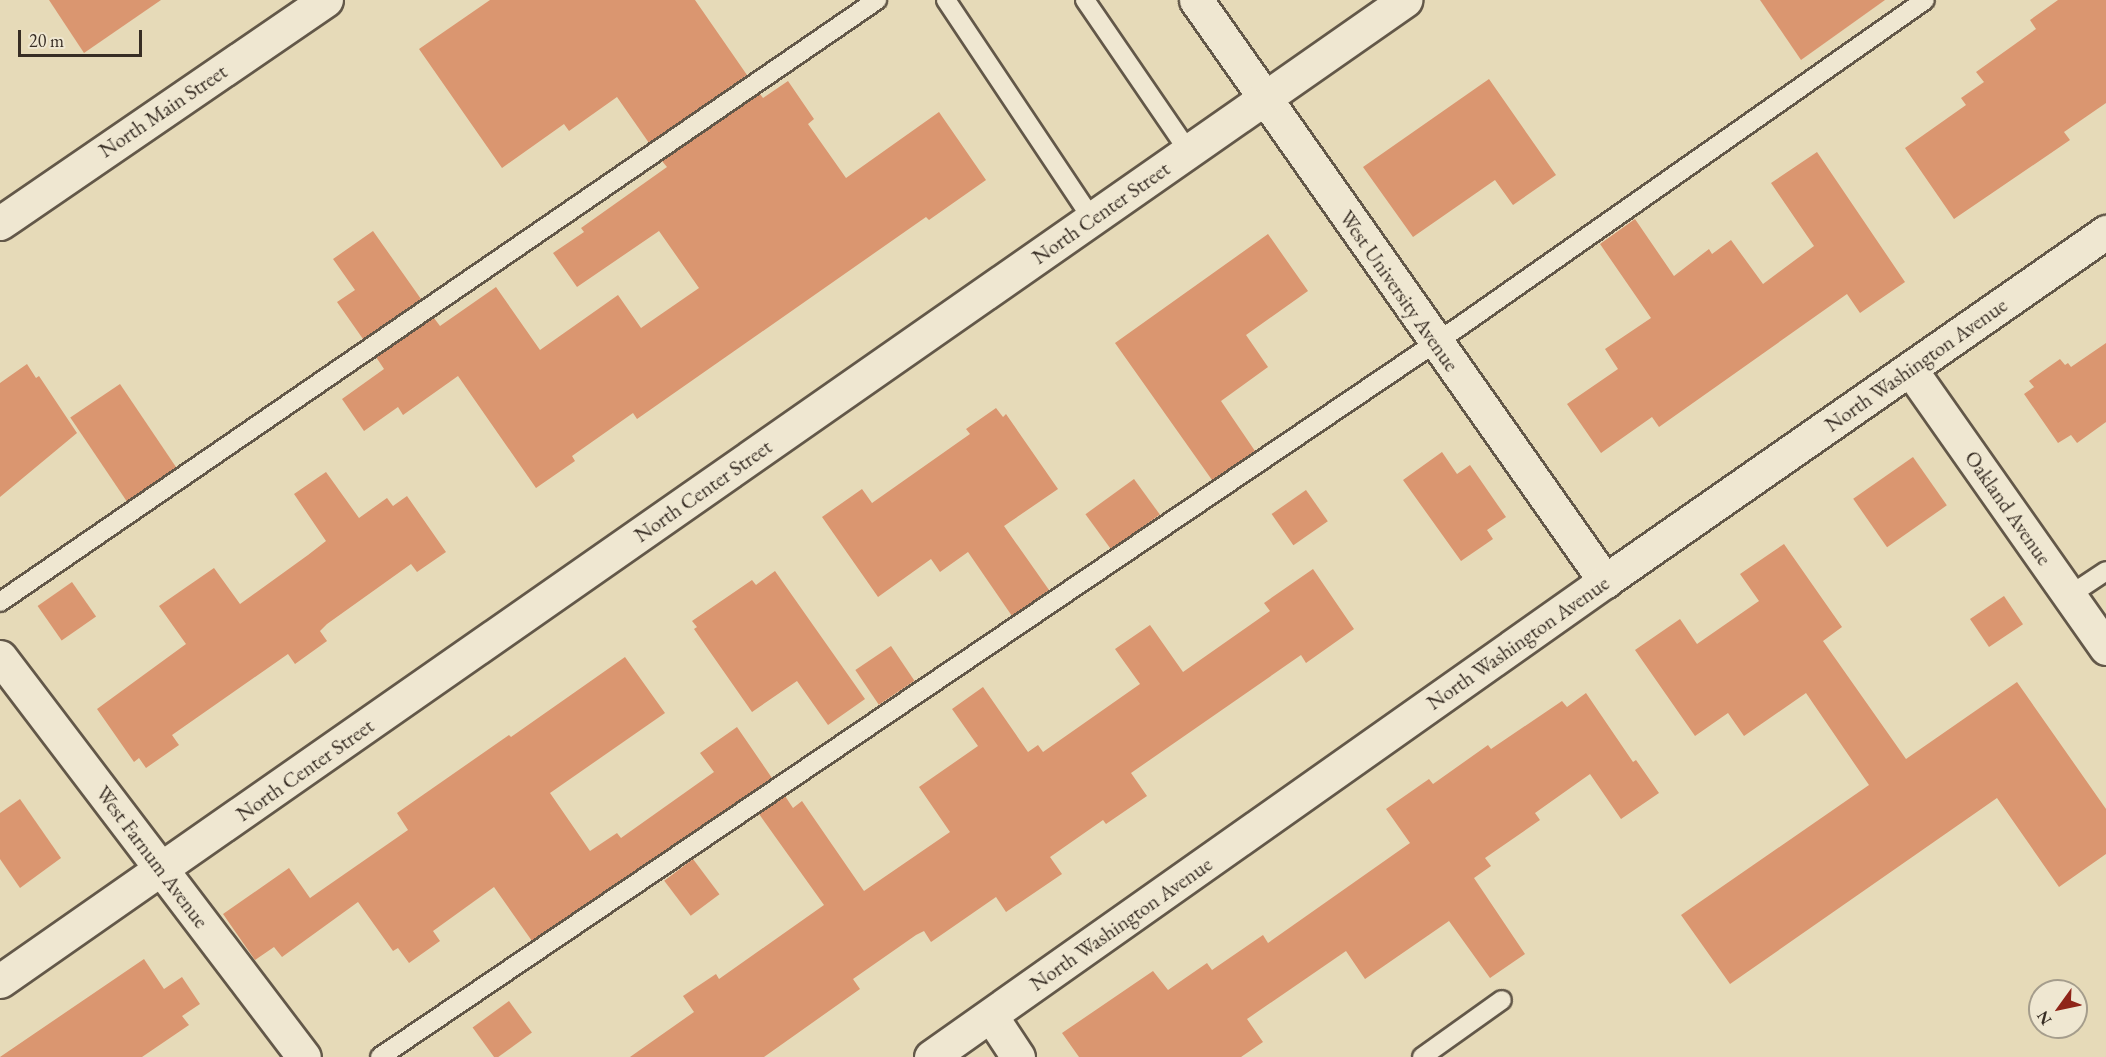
<!DOCTYPE html>
<style>
body{margin:0}
#map{position:relative;width:2106px;height:1057px;overflow:hidden;background:#e6dab8;font-family:"EB Garamond",serif}
div>[style]{position:absolute}
[style*='--x']{left:calc(var(--x)*1px);top:calc(var(--y)*1px);width:calc(var(--w)*1px);rotate:calc(var(--a)*1deg)}
.building>*{inset:0;background:#da9670;transform-origin:0 0}
.roads{filter:drop-shadow(2px 0 #635849) drop-shadow(-2px 0 #635849) drop-shadow(0 2px #635849) drop-shadow(0 -2px #635849)}
.service>*{height:18px;margin:-9px;padding:0 9px;transform-origin:9px;border-radius:9px;background:#efe7d1}
.minor>*{height:33px;margin:-16.5px;padding:0 16.5px;transform-origin:16.5px;border-radius:16.5px;background:#efe7d1}
.tertiary>*{height:33px;margin:-16.5px;padding:0 16.5px;transform-origin:16.5px;border-radius:16.5px;background:#efe7d1}
.secondary>*{height:33px;margin:-16.5px;padding:0 16.5px;transform-origin:16.5px;border-radius:16.5px;background:#efe7d1}
span{translate:-50% -50%;white-space:nowrap;text-align:center;line-height:1.15;-webkit-text-stroke:4.5px #efe7d1;paint-order:stroke}
.street-label{font-size:21px;color:#372d24}
.north{position:absolute;left:2028px;top:979px;width:60px;height:60px;box-sizing:border-box;background:#efe7d1;border:2px solid #a59d8c;border-radius:50%;rotate:237deg;font-size:16px;font-weight:700;line-height:24px;text-align:center;color:#372d24}
.north::after{content:'';display:block;margin:auto;width:21px;height:27px;background:#8f2418;clip-path:polygon(50% 0,100% 100%,50% 72%,0 100%)}
.scale{position:absolute;left:18px;top:30px;width:124px;height:27px;box-sizing:border-box;border:3px solid #372d24;border-top:0;padding-left:8px;font-size:18px;line-height:21px;white-space:nowrap;color:#372d24;-webkit-text-stroke:4px #efe7d1;paint-order:stroke}
</style>
<div id="map">
<div class="building">
<i style="clip-path:polygon(49px 0,161px 0,84px 53px)"></i>
<i style="clip-path:polygon(490px 0,695px 0,747px 75px,649px 143px,617px 97px,569px 131px,564px 124px,502px 168px,419px 49px)"></i>
<i style="clip-path:polygon(1760px 0,1885px 0,1801px 60px)"></i>
<i style="clip-path:polygon(2058px 0,2106px 0,2106px 103px,2064px 132px,2070px 140px,1954px 219px,1905px 148px,1966px 105px,1961px 98px,1984px 82px,1976px 72px,2036px 29px,2030px 20px)"></i>
<i style="clip-path:polygon(1489px 79px,1556px 175px,1513px 205px,1495px 180px,1413px 237px,1363px 167px)"></i>
<i style="clip-path:polygon(788px 81px,814px 119px,808px 124px,846px 178px,939px 112px,986px 180px,929px 220px,926px 217px,637px 419px,633px 413px,572px 456px,575px 461px,536px 488px,458px 376px,403px 415px,398px 407px,364px 431px,342px 399px,384px 369px,376px 357px,434px 318px,440px 326px,496px 287px,540px 350px,618px 295px,641px 328px,699px 288px,659px 231px,577px 287px,553px 253px,584px 232px,581px 228px,667px 167px,662px 161px,760px 94px,763px 98px)"></i>
<i style="clip-path:polygon(1817px 152px,1905px 282px,1860px 313px,1847px 294px,1659px 427px,1652px 417px,1601px 453px,1567px 404px,1618px 369px,1605px 349px,1651px 318px,1600px 244px,1635px 219px,1674px 276px,1709px 249px,1712px 254px,1731px 240px,1763px 284px,1814px 246px,1771px 183px)"></i>
<i style="clip-path:polygon(373px 231px,421px 299px,363px 339px,337px 302px,355px 290px,333px 259px)"></i>
<i style="clip-path:polygon(1268px 234px,1308px 291px,1246px 335px,1268px 367px,1221px 401px,1255px 451px,1212px 480px,1115px 343px)"></i>
<i style="clip-path:polygon(2106px 343px,2106px 422px,2077px 443px,2071px 435px,2058px 443px,2024px 394px,2034px 387px,2029px 381px,2060px 359px,2065px 365px,2068px 363px,2071px 367px)"></i>
<i style="clip-path:polygon(27px 364px,36px 378px,39px 376px,77px 433px,0 497px,0 383px)"></i>
<i style="left:120px;top:384px;width:101px;height:60px;rotate:56deg"></i>
<i style="clip-path:polygon(996px 408px,1003px 417px,1006px 414px,1058px 489px,1004px 526px,1049px 590px,1012px 616px,968px 552px,940px 572px,931px 559px,878px 597px,822px 517px,862px 489px,872px 503px,970px 434px,966px 429px)"></i>
<i style="clip-path:polygon(1442px 452px,1457px 474px,1470px 465px,1506px 517px,1487px 530px,1493px 539px,1461px 561px,1403px 480px)"></i>
<i style="left:1913px;top:457px;width:59px;height:73px;rotate:55deg"></i>
<i style="clip-path:polygon(326px 472px,359px 518px,387px 498px,393px 506px,407px 496px,446px 552px,417px 572px,411px 564px,327px 624px,320px 631px,327px 641px,295px 664px,288px 654px,172px 735px,179px 745px,146px 768px,139px 758px,134px 762px,97px 709px,186px 644px,159px 606px,214px 568px,240px 604px,308px 555px,326px 541px,294px 494px)"></i>
<i style="left:1134px;top:479px;width:44px;height:60px;rotate:54deg"></i>
<i style="left:1306px;top:490px;width:38px;height:42px;rotate:55deg"></i>
<i style="clip-path:polygon(1784px 544px,1842px 627px,1823px 641px,1906px 759px,2017px 682px,2106px 809px,2106px 854px,2059px 887px,1997px 798px,1730px 984px,1681px 915px,1869px 785px,1806px 693px,1744px 736px,1728px 713px,1695px 736px,1635px 650px,1680px 619px,1697px 644px,1759px 601px,1740px 574px)"></i>
<i style="clip-path:polygon(1313px 569px,1354px 629px,1306px 663px,1301px 655px,1131px 773px,1147px 796px,1106px 824px,1103px 820px,1050px 857px,1062px 874px,1006px 912px,996px 897px,931px 942px,924px 931px,916px 935px,853px 979px,860px 989px,764px 1057px,630px 1057px,694px 1012px,683px 996px,716px 974px,719px 979px,824px 905px,759px 814px,785px 796px,793px 808px,802px 801px,864px 891px,950px 832px,919px 787px,978px 746px,952px 709px,983px 687px,1028px 752px,1038px 745px,1043px 752px,1140px 684px,1115px 649px,1150px 625px,1183px 672px,1270px 611px,1264px 603px)"></i>
<i style="clip-path:polygon(775px 571px,865px 699px,828px 725px,797px 681px,752px 712px,694px 629px,697px 627px,692px 621px,752px 580px,756px 585px)"></i>
<i style="left:72px;top:582px;width:42px;height:42px;rotate:55deg"></i>
<i style="left:2004px;top:596px;width:34px;height:41px;rotate:56deg"></i>
<i style="left:891px;top:646px;width:42px;height:43px;rotate:56deg"></i>
<i style="clip-path:polygon(625px 657px,665px 713px,550px 793px,590px 851px,617px 833px,621px 838px,714px 772px,700px 753px,737px 727px,772px 778px,532px 941px,494px 887px,433px 931px,440px 941px,409px 963px,398px 948px,393px 951px,358px 902px,282px 957px,274px 947px,255px 960px,223px 914px,289px 868px,310px 898px,408px 830px,397px 813px,509px 735px,511px 737px)"></i>
<i style="clip-path:polygon(1586px 693px,1633px 762px,1636px 760px,1659px 793px,1621px 819px,1590px 774px,1535px 813px,1540px 820px,1485px 858px,1491px 866px,1474px 878px,1525px 954px,1490px 978px,1449px 921px,1365px 979px,1346px 951px,1247px 1019px,1263px 1042px,1241px 1057px,1079px 1057px,1062px 1033px,1153px 971px,1168px 990px,1207px 963px,1212px 970px,1263px 935px,1268px 943px,1410px 843px,1386px 809px,1429px 779px,1433px 784px,1488px 745px,1491px 749px,1562px 701px,1567px 707px)"></i>
<i style="clip-path:polygon(20px 799px,61px 858px,20px 888px,0 859px,0 813px)"></i>
<i style="left:693px;top:859px;width:44px;height:36px;rotate:53deg"></i>
<i style="clip-path:polygon(144px 959px,164px 989px,182px 977px,200px 1004px,182px 1016px,189px 1025px,142px 1057px,0 1057px)"></i>
<i style="left:509px;top:1001px;width:39px;height:45px;rotate:54deg"></i>
</div>
<div class="roads">
<div class="service">
<i style="--x:946;--y:0;--w:263;--a:56.3"></i>
<i style="--x:1085;--y:0;--w:184;--a:55.6"></i>
<i style="--x:2070;--y:595;--w:43;--a:-33.7"></i>
<i style="--x:0;--y:602;--w:1064;--a:-34.47"></i>
<i style="--x:380;--y:1057;--w:1308;--a:-34.09"></i>
<i style="--x:1463;--y:324;--w:564;--a:-35.04"></i>
<i style="--x:1422;--y:1057;--w:98;--a:-35.5"></i>
</div>
<div class="minor">
<i style="--x:1196;--y:0;--w:711;--a:54.86"></i>
<i style="--x:1910;--y:369;--w:341;--a:54.9"></i>
<i style="--x:0;--y:657;--w:502;--a:52.77"></i>
<i style="--x:0;--y:981;--w:1714;--a:-34.92"></i>
<i style="--x:991;--y:1016;--w:49;--a:56.6"></i>
</div>
<div class="tertiary">
<i style="--x:931;--y:1057;--w:825;--a:-35.23"></i>
<i style="--x:1605;--y:581;--w:611;--a:-34.86"></i>
</div>
<div class="secondary">
<i style="--x:0;--y:223;--w:395;--a:-34.4"></i>
</div>
</div>
<div class="street-label">
<span style="left:163px;top:111px;rotate:-34deg">North Main Street</span>
<span style="left:1101px;top:213px;rotate:-35deg">North Center Street</span>
<span style="left:1399px;top:291px;rotate:55deg">West University Avenue</span>
<span style="left:1916px;top:365px;rotate:-35deg">North Washington Avenue</span>
<span style="left:703px;top:491px;rotate:-35deg">North Center Street</span>
<span style="left:2008px;top:508px;rotate:55deg">Oakland Avenue</span>
<span style="left:1518px;top:643px;rotate:-35deg">North Washington Avenue</span>
<span style="left:305px;top:770px;rotate:-35deg">North Center Street</span>
<span style="left:152px;top:857px;rotate:53deg">West Farnum Avenue</span>
<span style="left:1121px;top:924px;rotate:-35deg">North Washington Avenue</span>
</div>
<div class="north">N</div>
<div class="scale">20 m</div>
</div>
